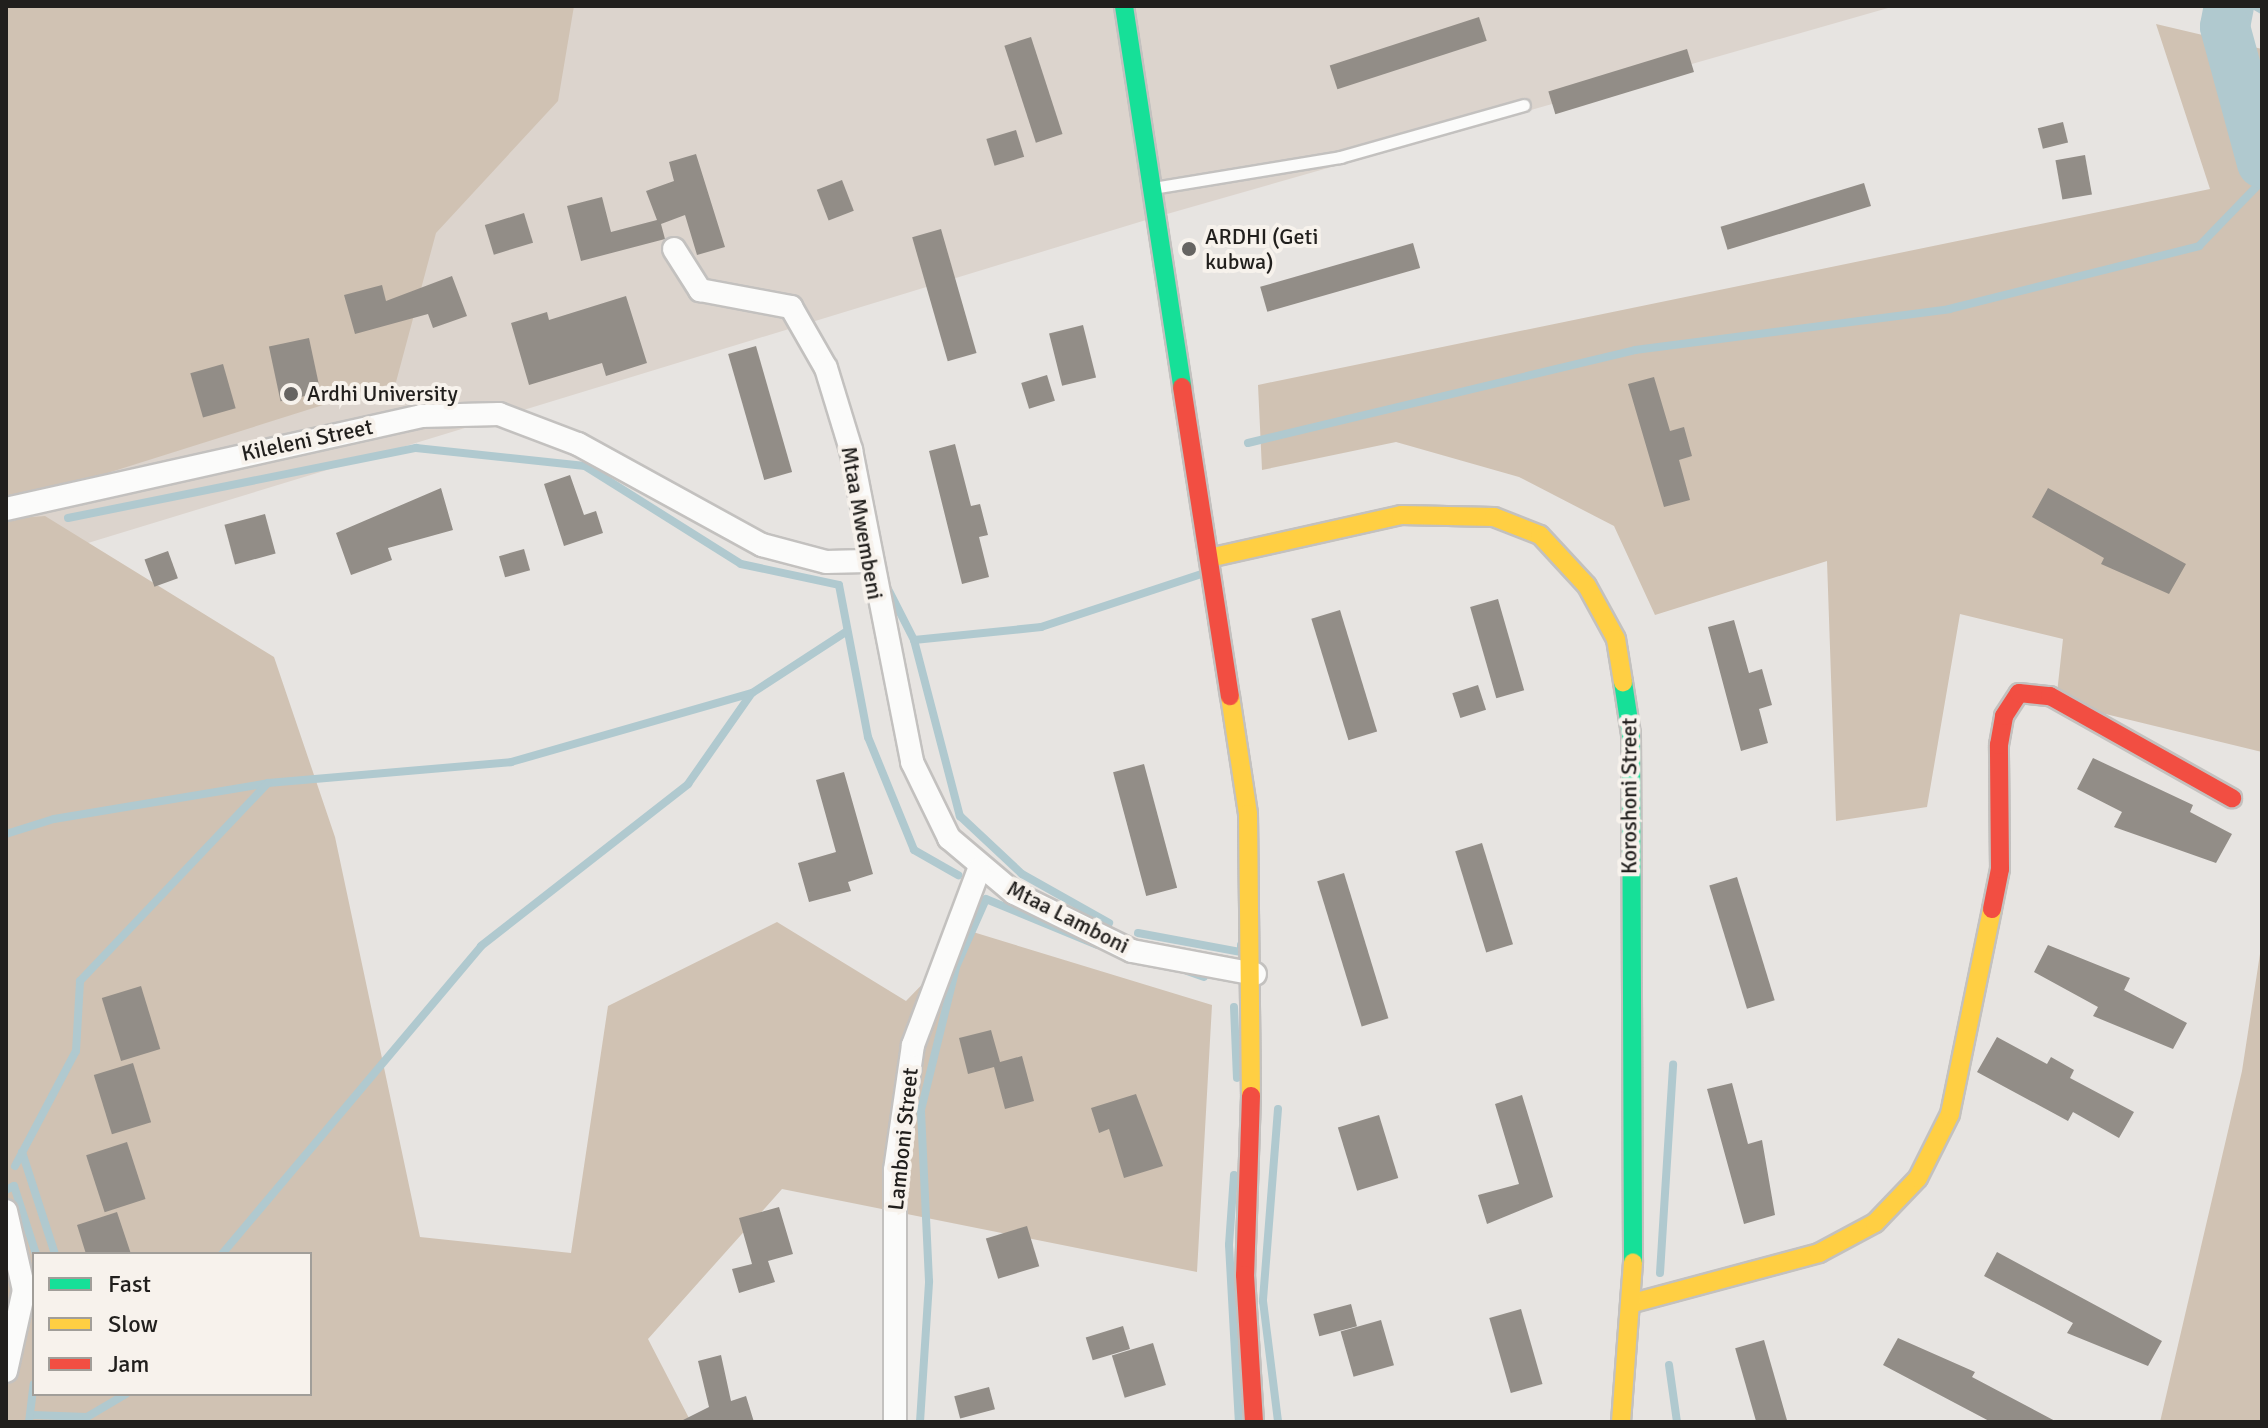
<!DOCTYPE html>
<style>
body{margin:0}
#map{position:relative;width:2268px;height:1428px;overflow:hidden;background:#e7e4e1;font-family:Signika,sans-serif}
div>[style]{position:absolute}
[style*='--x']{left:calc(var(--x)*1px);top:calc(var(--y)*1px);width:calc(var(--w)*1px);rotate:calc(var(--a)*1deg)}
.built>*{inset:0;background:#dcd4cd}
.forest>*{inset:0;background:#d0c2b3}
.stream>*{height:8px;margin:-4px;padding:0 4px;transform-origin:4px;border-radius:4px;background:#b0c9cf}
.river>*{height:50px;margin:-25px;padding:0 25px;transform-origin:25px;border-radius:25px;background:#b0c9cf}
.building>*{inset:0;background:#928d87;transform-origin:0 0}
.roads{filter:drop-shadow(2px 0 #c3c1bf) drop-shadow(-2px 0 #c3c1bf) drop-shadow(0 2px #c3c1bf) drop-shadow(0 -2px #c3c1bf)}
.lane>*{height:11px;margin:-5.5px;padding:0 5.5px;transform-origin:5.5px;border-radius:5.5px;background:#fbfbfa}
.street>*{height:22px;margin:-11px;padding:0 11px;transform-origin:11px;border-radius:11px;background:#fbfbfa}
.fast>*{height:18px;margin:-9px;padding:0 9px;transform-origin:9px;border-radius:9px;background:#16e098}
.slow>*{height:18px;margin:-9px;padding:0 9px;transform-origin:9px;border-radius:9px;background:#ffcf43}
.jam>*{height:18px;margin:-9px;padding:0 9px;transform-origin:9px;border-radius:9px;background:#f24e42}
.dots>*{width:22px;height:22px;translate:-50% -50%;box-sizing:border-box;border:4px solid #f7f2ec;border-radius:50%}
span{translate:-50% -50%;white-space:nowrap;text-align:center;line-height:1.15;-webkit-text-stroke:8px #f7f2ec;paint-order:stroke}
.poi-label{font-size:22px;color:#211f1d}
.left{translate:0 -50%;text-align:left}
.street-label{font-size:22px;color:#211f1d}
.frame{position:absolute;inset:0;border:8px solid #211f1d;pointer-events:none}
.legend{position:absolute;left:32px;top:1252px;width:280px;height:144px;box-sizing:border-box;background:#f7f2ec;border:2px solid #a19e99;margin:0;padding:10px 14px;list-style:none;font-size:24px;color:#211f1d}
.legend li{display:flex;align-items:center;gap:16px;height:40px}
.legend b{width:40px;border:2px solid #a19e99}
</style>
<div id="map">
<div class="built">
<i style="clip-path:polygon(6px 6px,1895px 6px,1146px 220px,6px 568px)"></i>
</div>
<div class="forest">
<i style="clip-path:polygon(6px 6px,574px 6px,558px 101px,436px 233px,396px 382px,6px 505px)"></i>
<i style="clip-path:polygon(2156px 24px,2262px 49px,2262px 752px,2056px 702px,2063px 639px,1960px 614px,1927px 807px,1836px 821px,1827px 561px,1655px 615px,1614px 526px,1519px 477px,1396px 442px,1262px 470px,1258px 385px,2210px 189px)"></i>
<i style="clip-path:polygon(evenodd,45px 516px,274px 657px,335px 837px,420px 1237px,571px 1253px,608px 1006px,777px 922px,906px 1001px,973px 932px,1212px 1005px,1197px 1272px,782px 1189px,648px 1339px,691px 1422px,6px 1422px,6px 519px,45px 516px,34px 1254px,310px 1254px,310px 1394px,34px 1394px,34px 1254px)"></i>
<i style="clip-path:polygon(2262px 941px,2262px 1422px,2160px 1422px,2242px 1071px)"></i>
</div>
<div class="stream">
<i style="--x:2255;--y:6;--w:8;--a:30"></i>
<i style="--x:1248;--y:443;--w:398;--a:-13.5"></i>
<i style="--x:1635;--y:350;--w:317;--a:-7.4"></i>
<i style="--x:1949;--y:309;--w:258;--a:-14.1"></i>
<i style="--x:2199;--y:246;--w:91;--a:-45.9"></i>
<i style="--x:68;--y:518;--w:355;--a:-11.4"></i>
<i style="--x:416;--y:448;--w:170;--a:6.1"></i>
<i style="--x:585;--y:466;--w:184;--a:32.1"></i>
<i style="--x:741;--y:564;--w:100;--a:12.1"></i>
<i style="--x:839;--y:585;--w:155;--a:79.2"></i>
<i style="--x:868;--y:737;--w:122;--a:67.8"></i>
<i style="--x:914;--y:850;--w:51;--a:29.6"></i>
<i style="--x:886;--y:585;--w:62;--a:63"></i>
<i style="--x:914;--y:640;--w:182;--a:75.4"></i>
<i style="--x:960;--y:816;--w:85;--a:43.1"></i>
<i style="--x:1022;--y:874;--w:100;--a:29.4"></i>
<i style="--x:914;--y:640;--w:128;--a:-5.8"></i>
<i style="--x:1041;--y:627;--w:169;--a:-18.3"></i>
<i style="--x:6;--y:834;--w:50;--a:-17.4"></i>
<i style="--x:54;--y:819;--w:217;--a:-9.5"></i>
<i style="--x:268;--y:783;--w:244;--a:-4.9"></i>
<i style="--x:511;--y:762;--w:251;--a:-16"></i>
<i style="--x:752;--y:693;--w:113;--a:-33.1"></i>
<i style="--x:1138;--y:933;--w:105;--a:10.5"></i>
<i style="--x:1241;--y:952;--w:7;--a:-90"></i>
<i style="--x:1187;--y:971;--w:18;--a:19"></i>
<i style="--x:1234;--y:1007;--w:71;--a:87.6"></i>
<i style="--x:1278;--y:1109;--w:193;--a:94.5"></i>
<i style="--x:1263;--y:1301;--w:122;--a:82.9"></i>
<i style="--x:22;--y:1152;--w:107;--a:72.1"></i>
<i style="--x:15;--y:1166;--w:130;--a:-62.1"></i>
<i style="--x:76;--y:1051;--w:70;--a:-86.7"></i>
<i style="--x:80;--y:981;--w:273;--a:-46.5"></i>
<i style="--x:1234;--y:1175;--w:70;--a:94.1"></i>
<i style="--x:1229;--y:1245;--w:177;--a:86.8"></i>
<i style="--x:6;--y:1190;--w:9;--a:-27"></i>
<i style="--x:14;--y:1186;--w:71;--a:72.1"></i>
<i style="--x:222;--y:1254;--w:402;--a:-49.9"></i>
<i style="--x:481;--y:946;--w:263;--a:-38"></i>
<i style="--x:688;--y:784;--w:110;--a:-55"></i>
<i style="--x:1660;--y:1273;--w:209;--a:-86.4"></i>
<i style="--x:1669;--y:1365;--w:58;--a:82"></i>
<i style="--x:32;--y:1415;--w:55;--a:2.1"></i>
<i style="--x:87;--y:1417;--w:45;--a:-30.5"></i>
<i style="--x:29;--y:1422;--w:38;--a:-83"></i>
<i style="--x:920;--y:1422;--w:141;--a:-86.3"></i>
<i style="--x:929;--y:1281;--w:171;--a:-92.7"></i>
<i style="--x:921;--y:1110;--w:147;--a:-76.2"></i>
<i style="--x:956;--y:967;--w:74;--a:-66.2"></i>
<i style="--x:986;--y:899;--w:120;--a:22.5"></i>
</div>
<div class="river">
<i style="--x:2229;--y:6;--w:21;--a:101"></i>
<i style="--x:2225;--y:27;--w:141;--a:74.8"></i>
</div>
<div class="building">
<i style="left:1479px;top:17px;width:25px;height:157px;rotate:72deg"></i>
<i style="left:1031px;top:37px;width:102px;height:28px;rotate:72deg"></i>
<i style="left:1687px;top:49px;width:24px;height:145px;rotate:73deg"></i>
<i style="left:2063px;top:122px;width:21px;height:26px;rotate:76deg"></i>
<i style="left:1016px;top:130px;width:28px;height:31px;rotate:73deg"></i>
<i style="clip-path:polygon(696px 154px,725px 247px,697px 255px,685px 215px,661px 224px,665px 239px,581px 261px,567px 206px,602px 197px,611px 232px,657px 220px,646px 191px,674px 181px,669px 162px)"></i>
<i style="left:2085px;top:155px;width:40px;height:30px;rotate:80deg"></i>
<i style="left:842px;top:180px;width:33px;height:27px;rotate:69deg"></i>
<i style="left:1864px;top:183px;width:24px;height:150px;rotate:73deg"></i>
<i style="left:524px;top:213px;width:31px;height:41px;rotate:73deg"></i>
<i style="left:941px;top:229px;width:129px;height:30px;rotate:74deg"></i>
<i style="left:1413px;top:243px;width:26px;height:159px;rotate:74deg"></i>
<i style="clip-path:polygon(452px 276px,467px 316px,433px 328px,428px 314px,355px 334px,344px 295px,382px 285px,386px 301px)"></i>
<i style="clip-path:polygon(626px 296px,647px 363px,606px 376px,602px 363px,529px 385px,511px 323px,547px 312px,549px 320px)"></i>
<i style="left:1083px;top:325px;width:54px;height:35px;rotate:76deg"></i>
<i style="left:309px;top:338px;width:56px;height:41px;rotate:78deg"></i>
<i style="left:756px;top:346px;width:131px;height:29px;rotate:74deg"></i>
<i style="left:223px;top:364px;width:46px;height:34px;rotate:74deg"></i>
<i style="left:1047px;top:375px;width:27px;height:27px;rotate:73deg"></i>
<i style="clip-path:polygon(1654px 377px,1670px 431px,1684px 427px,1692px 456px,1679px 460px,1690px 500px,1664px 507px,1628px 384px)"></i>
<i style="clip-path:polygon(955px 444px,971px 506px,980px 504px,988px 535px,979px 537px,989px 577px,962px 584px,929px 451px)"></i>
<i style="clip-path:polygon(570px 475px,584px 515px,596px 511px,603px 533px,564px 546px,544px 484px)"></i>
<i style="clip-path:polygon(441px 488px,453px 530px,388px 548px,392px 560px,351px 575px,336px 533px)"></i>
<i style="clip-path:polygon(2048px 488px,2186px 564px,2169px 594px,2101px 564px,2104px 558px,2032px 517px)"></i>
<i style="left:265px;top:514px;width:41px;height:42px;rotate:75deg"></i>
<i style="left:524px;top:549px;width:22px;height:26px;rotate:74deg"></i>
<i style="left:168px;top:551px;width:29px;height:25px;rotate:70deg"></i>
<i style="left:1498px;top:599px;width:95px;height:29px;rotate:74deg"></i>
<i style="left:1340px;top:610px;width:127px;height:30px;rotate:73deg"></i>
<i style="clip-path:polygon(1734px 620px,1749px 673px,1762px 669px,1772px 705px,1759px 709px,1768px 743px,1741px 751px,1708px 627px)"></i>
<i style="left:1478px;top:685px;width:26px;height:27px;rotate:72deg"></i>
<i style="clip-path:polygon(2093px 758px,2193px 805px,2190px 812px,2232px 834px,2216px 863px,2114px 827px,2122px 812px,2077px 789px)"></i>
<i style="left:1144px;top:764px;width:128px;height:32px;rotate:75deg"></i>
<i style="clip-path:polygon(844px 772px,873px 874px,848px 882px,851px 891px,809px 902px,798px 863px,836px 852px,816px 780px)"></i>
<i style="left:1482px;top:843px;width:106px;height:28px;rotate:73deg"></i>
<i style="left:1344px;top:873px;width:152px;height:28px;rotate:73deg"></i>
<i style="left:1737px;top:877px;width:129px;height:29px;rotate:73deg"></i>
<i style="clip-path:polygon(2048px 945px,2130px 978px,2124px 990px,2187px 1023px,2173px 1049px,2093px 1016px,2098px 1007px,2034px 972px)"></i>
<i style="left:141px;top:986px;width:66px;height:41px;rotate:73deg"></i>
<i style="clip-path:polygon(991px 1030px,1000px 1062px,1022px 1056px,1034px 1101px,1005px 1109px,994px 1067px,968px 1074px,959px 1038px)"></i>
<i style="clip-path:polygon(1997px 1037px,2047px 1064px,2051px 1057px,2074px 1070px,2070px 1078px,2134px 1112px,2119px 1138px,2073px 1112px,2068px 1121px,1977px 1072px)"></i>
<i style="left:133px;top:1063px;width:62px;height:41px;rotate:73deg"></i>
<i style="clip-path:polygon(1732px 1083px,1748px 1144px,1762px 1140px,1775px 1215px,1744px 1224px,1707px 1089px)"></i>
<i style="clip-path:polygon(1136px 1094px,1163px 1166px,1124px 1178px,1109px 1129px,1099px 1133px,1091px 1108px)"></i>
<i style="clip-path:polygon(1522px 1095px,1553px 1197px,1487px 1224px,1478px 1195px,1519px 1184px,1495px 1104px)"></i>
<i style="left:1379px;top:1115px;width:66px;height:43px;rotate:73deg"></i>
<i style="left:127px;top:1142px;width:60px;height:43px;rotate:72deg"></i>
<i style="clip-path:polygon(779px 1207px,793px 1254px,768px 1261px,775px 1282px,739px 1293px,732px 1269px,752px 1264px,739px 1218px)"></i>
<i style="clip-path:polygon(117px 1212px,131px 1254px,86px 1254px,77px 1225px)"></i>
<i style="left:1027px;top:1226px;width:42px;height:43px;rotate:73deg"></i>
<i style="clip-path:polygon(1997px 1252px,2162px 1341px,2148px 1366px,2067px 1333px,2073px 1323px,1984px 1276px)"></i>
<i style="left:1351px;top:1304px;width:23px;height:39px;rotate:75deg"></i>
<i style="left:1521px;top:1309px;width:78px;height:33px;rotate:74deg"></i>
<i style="left:1381px;top:1320px;width:47px;height:42px;rotate:74deg"></i>
<i style="left:1123px;top:1326px;width:24px;height:39px;rotate:73deg"></i>
<i style="clip-path:polygon(1898px 1338px,1975px 1372px,1972px 1377px,2057px 1422px,1991px 1422px,1883px 1365px)"></i>
<i style="left:1764px;top:1340px;width:85px;height:30px;rotate:74deg"></i>
<i style="left:1153px;top:1343px;width:44px;height:43px;rotate:73deg"></i>
<i style="clip-path:polygon(721px 1355px,731px 1401px,746px 1396px,754px 1422px,679px 1422px,709px 1407px,698px 1361px)"></i>
<i style="left:989px;top:1387px;width:23px;height:36px;rotate:75deg"></i>
</div>
<div class="roads">
<div class="lane">
<i style="--x:1153;--y:188;--w:190;--a:-9.4"></i>
<i style="--x:1340;--y:157;--w:191;--a:-15.8"></i>
</div>
<div class="street">
<i style="--x:674;--y:249;--w:49;--a:57.6"></i>
<i style="--x:700;--y:290;--w:93;--a:10.6"></i>
<i style="--x:791;--y:307;--w:70;--a:60.2"></i>
<i style="--x:826;--y:368;--w:86;--a:73"></i>
<i style="--x:851;--y:450;--w:318;--a:78.9"></i>
<i style="--x:912;--y:762;--w:85;--a:64"></i>
<i style="--x:949;--y:838;--w:85;--a:40.2"></i>
<i style="--x:1014;--y:893;--w:131;--a:26.2"></i>
<i style="--x:1132;--y:951;--w:125;--a:10.6"></i>
<i style="--x:6;--y:509;--w:425;--a:-12.6"></i>
<i style="--x:421;--y:416;--w:78;--a:-1.5"></i>
<i style="--x:499;--y:414;--w:85;--a:20.8"></i>
<i style="--x:578;--y:444;--w:210;--a:28.8"></i>
<i style="--x:762;--y:545;--w:66;--a:14.9"></i>
<i style="--x:826;--y:562;--w:41;--a:-1.4"></i>
<i style="--x:6;--y:1211;--w:81;--a:77.2"></i>
<i style="--x:24;--y:1290;--w:83;--a:102.5"></i>
<i style="--x:895;--y:1422;--w:252;--a:-90"></i>
<i style="--x:895;--y:1170;--w:126;--a:-81.8"></i>
<i style="--x:913;--y:1045;--w:188;--a:-69.4"></i>
</div>
<div class="fast">
<i style="--x:1124;--y:6;--w:385;--a:81.3"></i>
<i style="--x:1623;--y:682;--w:53;--a:81.3"></i>
<i style="--x:1631;--y:734;--w:528;--a:89.78"></i>
</div>
<div class="slow">
<i style="--x:1209;--y:558;--w:197;--a:-12.6"></i>
<i style="--x:1401;--y:515;--w:93;--a:1.2"></i>
<i style="--x:1494;--y:517;--w:49;--a:21.4"></i>
<i style="--x:1540;--y:535;--w:69;--a:47.3"></i>
<i style="--x:1587;--y:586;--w:60;--a:61.3"></i>
<i style="--x:1616;--y:639;--w:44;--a:80.8"></i>
<i style="--x:1230;--y:696;--w:119;--a:81.3"></i>
<i style="--x:1248;--y:814;--w:282;--a:89.4"></i>
<i style="--x:1633;--y:1303;--w:193;--a:-15"></i>
<i style="--x:1819;--y:1253;--w:64;--a:-28.2"></i>
<i style="--x:1875;--y:1223;--w:62;--a:-46.3"></i>
<i style="--x:1918;--y:1178;--w:72;--a:-63.4"></i>
<i style="--x:1950;--y:1114;--w:209;--a:-78.4"></i>
<i style="--x:1621;--y:1422;--w:160;--a:-85.7"></i>
</div>
<div class="jam">
<i style="--x:1182;--y:387;--w:313;--a:81.2"></i>
<i style="--x:1992;--y:909;--w:41;--a:-78.7"></i>
<i style="--x:2000;--y:869;--w:124;--a:-90.5"></i>
<i style="--x:1999;--y:745;--w:29;--a:-80"></i>
<i style="--x:2004;--y:716;--w:27;--a:-57"></i>
<i style="--x:2019;--y:693;--w:31;--a:6"></i>
<i style="--x:2050;--y:696;--w:209;--a:29.3"></i>
<i style="--x:1251;--y:1096;--w:179;--a:91.9"></i>
<i style="--x:1245;--y:1275;--w:147;--a:86.5"></i>
</div>
</div>
<div class="dots">
<i style="left:1189px;top:249px;background:#666462"></i>
<i style="left:291px;top:394px;background:#666462"></i>
</div>
<div class="poi-label">
<span class="left" style="left:1205px;top:249px">ARDHI (Geti<br>kubwa)</span>
<span class="left" style="left:307px;top:394px">Ardhi University</span>
</div>
<div class="street-label">
<span style="left:307px;top:440px;rotate:-12deg">Kileleni Street</span>
<span style="left:862px;top:523px;rotate:80deg">Mtaa Mwembeni</span>
<span style="left:1629px;top:796px;rotate:-90deg">Koroshoni Street</span>
<span style="left:1068px;top:917px;rotate:27deg">Mtaa Lamboni</span>
<span style="left:903px;top:1139px;rotate:-84deg">Lamboni Street</span>
</div>
<div class="frame"></div>
<ul class="legend">
<li><b style="height:10px;background:#16e098"></b>Fast</li>
<li><b style="height:10px;background:#ffcf43"></b>Slow</li>
<li><b style="height:10px;background:#f24e42"></b>Jam</li>
</ul>
</div>
